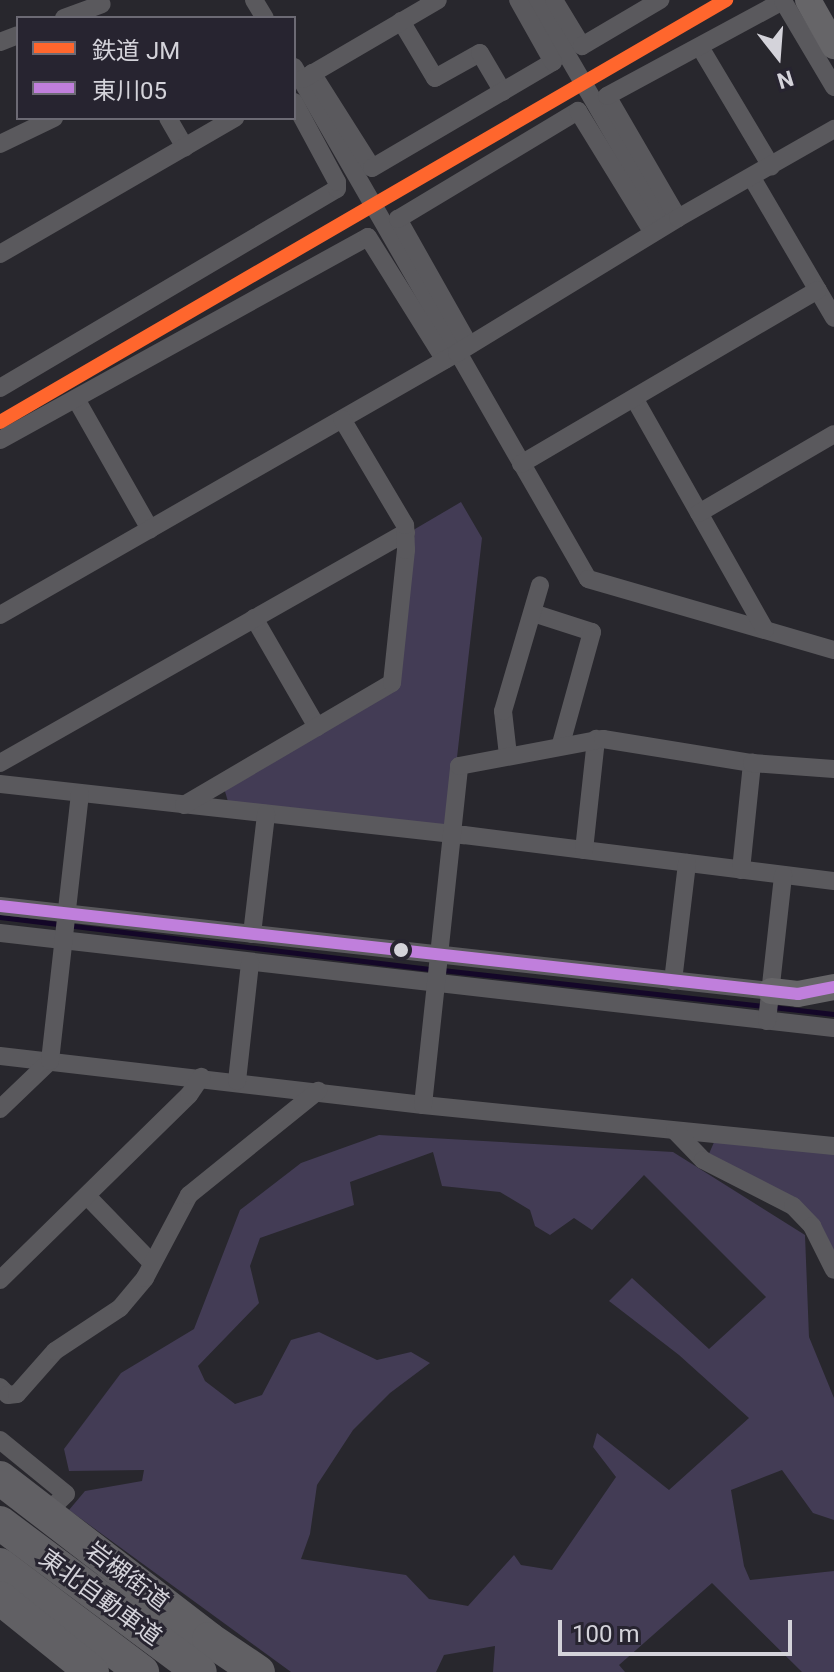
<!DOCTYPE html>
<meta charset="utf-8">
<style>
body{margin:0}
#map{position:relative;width:834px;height:1672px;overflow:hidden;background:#28272d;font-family:Roboto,"Noto Sans JP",sans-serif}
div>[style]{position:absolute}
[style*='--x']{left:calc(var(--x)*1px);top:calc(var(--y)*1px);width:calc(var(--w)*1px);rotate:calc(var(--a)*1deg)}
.green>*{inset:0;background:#433c55}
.stream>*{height:5px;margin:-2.5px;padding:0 2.5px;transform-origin:2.5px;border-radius:2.5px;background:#140728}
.street>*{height:18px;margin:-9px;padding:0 9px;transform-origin:9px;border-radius:9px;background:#5a595d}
.secondary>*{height:26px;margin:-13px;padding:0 13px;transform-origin:13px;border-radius:13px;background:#666568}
.highway>*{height:34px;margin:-17px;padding:0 17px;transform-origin:17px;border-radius:17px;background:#616064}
.bus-1>*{height:12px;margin:-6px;padding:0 6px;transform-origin:6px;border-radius:6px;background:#c07fdc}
.rail-1>*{height:14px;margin:-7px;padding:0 7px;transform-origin:7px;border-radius:7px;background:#ff662d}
.dots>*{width:22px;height:22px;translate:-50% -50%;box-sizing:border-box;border:4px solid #272430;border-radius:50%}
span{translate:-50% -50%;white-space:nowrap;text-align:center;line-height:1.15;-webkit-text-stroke:6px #272430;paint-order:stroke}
.street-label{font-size:24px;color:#d4d3da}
.legend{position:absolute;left:16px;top:16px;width:280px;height:104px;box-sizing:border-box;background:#272430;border:2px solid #6c6a74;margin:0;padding:10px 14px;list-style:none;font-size:24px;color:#d4d3da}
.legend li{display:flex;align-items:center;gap:16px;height:40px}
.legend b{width:40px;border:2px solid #6c6a74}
.north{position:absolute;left:738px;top:16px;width:80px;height:80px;-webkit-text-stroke:6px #272430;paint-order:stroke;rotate:163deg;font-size:22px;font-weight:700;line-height:32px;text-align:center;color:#d4d3da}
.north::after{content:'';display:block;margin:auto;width:28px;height:36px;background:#d4d3da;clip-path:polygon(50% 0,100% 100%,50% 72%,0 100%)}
.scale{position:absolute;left:558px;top:1620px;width:234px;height:36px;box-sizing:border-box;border:4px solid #d4d3da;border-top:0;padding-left:10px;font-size:24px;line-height:28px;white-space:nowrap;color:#d4d3da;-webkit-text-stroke:6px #272430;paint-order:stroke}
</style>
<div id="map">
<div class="green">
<i style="clip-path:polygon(461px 502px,482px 538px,450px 819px,440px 828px,229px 805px,224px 788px,398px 686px,415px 529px)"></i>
<i style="clip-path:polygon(evenodd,379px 1135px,673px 1152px,805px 1235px,809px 1337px,834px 1398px,834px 1520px,813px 1513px,782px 1470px,731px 1490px,744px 1566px,750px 1580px,834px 1571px,834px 1672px,802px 1672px,712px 1583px,619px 1665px,625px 1672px,493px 1672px,495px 1646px,444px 1655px,436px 1672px,291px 1672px,69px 1510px,85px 1491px,142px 1481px,144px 1470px,69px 1471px,64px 1449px,121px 1373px,194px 1329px,240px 1210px,301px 1163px,379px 1135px,433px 1152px,442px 1186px,500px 1192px,530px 1210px,535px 1226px,550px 1235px,574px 1218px,592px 1230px,644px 1175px,766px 1297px,709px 1349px,632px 1278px,609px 1301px,679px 1355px,749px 1418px,669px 1490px,597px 1433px,593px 1447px,616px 1477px,552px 1570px,521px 1565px,514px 1555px,468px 1606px,429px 1599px,406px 1575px,301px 1559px,310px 1534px,317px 1485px,353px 1430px,390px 1393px,430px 1363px,411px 1352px,377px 1360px,319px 1332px,291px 1340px,262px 1395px,235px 1404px,205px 1381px,198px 1366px,259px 1303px,250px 1266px,260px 1238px,354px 1205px,350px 1182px,433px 1152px)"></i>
<i style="clip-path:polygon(715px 1140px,834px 1152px,834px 1261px,823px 1232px,708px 1156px)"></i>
</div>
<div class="stream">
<i style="--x:0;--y:917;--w:435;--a:6.9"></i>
<i style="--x:442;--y:970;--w:394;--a:6.4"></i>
</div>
<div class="street">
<i style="--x:254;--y:0;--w:21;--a:59"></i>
<i style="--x:535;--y:0;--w:260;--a:59.8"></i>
<i style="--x:554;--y:0;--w:54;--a:58.7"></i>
<i style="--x:582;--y:46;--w:91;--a:-30.5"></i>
<i style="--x:64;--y:18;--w:40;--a:-20.2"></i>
<i style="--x:401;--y:21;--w:66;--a:59.2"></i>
<i style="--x:435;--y:78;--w:51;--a:-29.1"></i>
<i style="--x:480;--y:53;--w:45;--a:59.5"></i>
<i style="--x:0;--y:42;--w:19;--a:-21"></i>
<i style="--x:700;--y:47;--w:139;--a:59.2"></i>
<i style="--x:294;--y:67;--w:590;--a:60.13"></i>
<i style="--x:588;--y:579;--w:256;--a:16.1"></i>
<i style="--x:312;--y:73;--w:112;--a:57.7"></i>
<i style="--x:372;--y:168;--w:210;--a:-30.4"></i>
<i style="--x:553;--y:62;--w:71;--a:-119.4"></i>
<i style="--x:303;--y:79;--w:156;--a:-30.3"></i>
<i style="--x:168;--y:118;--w:34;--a:60"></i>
<i style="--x:0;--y:144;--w:60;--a:-25.7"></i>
<i style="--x:752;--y:178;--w:162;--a:59.6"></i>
<i style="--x:678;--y:218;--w:141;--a:-120.2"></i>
<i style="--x:607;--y:96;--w:200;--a:-28.4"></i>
<i style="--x:783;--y:1;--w:100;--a:59.3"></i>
<i style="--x:0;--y:254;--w:272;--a:-30.1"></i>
<i style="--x:469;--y:345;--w:145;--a:-119.4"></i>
<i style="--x:398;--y:219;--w:210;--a:-31"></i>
<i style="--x:578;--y:111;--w:143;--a:58.4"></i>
<i style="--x:0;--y:388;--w:391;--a:-30.6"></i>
<i style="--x:337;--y:189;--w:7;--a:-90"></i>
<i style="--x:337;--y:182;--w:91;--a:-118.3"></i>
<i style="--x:634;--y:398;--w:266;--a:60.5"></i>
<i style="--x:76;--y:399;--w:150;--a:60.4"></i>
<i style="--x:0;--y:440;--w:420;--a:-28.9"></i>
<i style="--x:368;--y:237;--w:145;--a:58"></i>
<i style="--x:521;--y:464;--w:344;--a:-30.4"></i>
<i style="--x:699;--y:513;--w:156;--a:-30.3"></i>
<i style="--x:533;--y:613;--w:62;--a:17.9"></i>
<i style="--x:592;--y:632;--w:116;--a:105.5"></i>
<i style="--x:0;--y:615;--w:527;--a:-29.83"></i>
<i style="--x:457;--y:353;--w:259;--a:-31.4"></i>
<i style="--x:678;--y:218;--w:180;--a:-29.7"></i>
<i style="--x:254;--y:618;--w:126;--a:60"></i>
<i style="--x:508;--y:755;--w:44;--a:-96.5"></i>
<i style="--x:503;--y:711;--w:131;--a:-73.6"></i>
<i style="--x:0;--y:763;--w:467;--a:-29.6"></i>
<i style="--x:0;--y:784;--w:467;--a:6.3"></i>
<i style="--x:464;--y:835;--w:373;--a:7.1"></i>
<i style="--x:184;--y:805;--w:241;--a:-30.4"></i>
<i style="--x:392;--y:683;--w:134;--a:-84"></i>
<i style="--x:406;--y:550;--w:25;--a:-92"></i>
<i style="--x:405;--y:525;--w:123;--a:-120.7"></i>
<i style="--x:584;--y:850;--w:112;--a:-83.8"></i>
<i style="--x:741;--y:870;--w:108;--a:-84.1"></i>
<i style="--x:0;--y:906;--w:776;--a:6.29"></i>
<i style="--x:0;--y:933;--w:839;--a:6.5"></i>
<i style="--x:252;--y:934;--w:121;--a:-83.3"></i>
<i style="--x:673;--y:981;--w:119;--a:-83.2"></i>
<i style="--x:767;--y:1021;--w:147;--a:-83.7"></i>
<i style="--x:0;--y:1056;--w:426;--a:6.6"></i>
<i style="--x:423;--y:1105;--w:413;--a:5.7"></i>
<i style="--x:237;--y:1081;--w:119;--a:-83.7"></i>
<i style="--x:423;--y:1105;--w:341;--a:-83.9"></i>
<i style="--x:459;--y:766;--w:147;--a:-10.6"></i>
<i style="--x:603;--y:739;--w:151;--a:9.2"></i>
<i style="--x:752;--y:763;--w:82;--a:4.2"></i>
<i style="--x:0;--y:1109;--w:69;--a:-43.8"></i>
<i style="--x:50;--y:1061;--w:269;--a:-83.6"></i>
<i style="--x:675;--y:1131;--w:40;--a:46"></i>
<i style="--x:703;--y:1160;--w:101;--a:27.1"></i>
<i style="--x:793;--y:1206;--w:28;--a:46"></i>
<i style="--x:812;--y:1226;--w:49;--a:63.4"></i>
<i style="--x:87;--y:1196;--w:92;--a:45.9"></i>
<i style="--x:0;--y:1280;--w:264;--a:-44.4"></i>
<i style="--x:189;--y:1095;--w:22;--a:-56"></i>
<i style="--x:0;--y:1387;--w:11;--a:45"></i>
<i style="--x:8;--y:1395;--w:9;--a:-6"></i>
<i style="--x:17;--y:1394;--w:57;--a:-48.5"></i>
<i style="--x:55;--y:1351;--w:78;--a:-33.5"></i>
<i style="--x:120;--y:1308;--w:39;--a:-50"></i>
<i style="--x:145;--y:1278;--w:94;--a:-62.1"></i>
<i style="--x:189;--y:1195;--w:166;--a:-38.9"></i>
<i style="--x:0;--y:1440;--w:85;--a:39.3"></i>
<i style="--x:66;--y:1494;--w:29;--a:136"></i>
</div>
<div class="secondary">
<i style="--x:808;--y:0;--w:53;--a:60.5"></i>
<i style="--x:771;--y:991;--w:27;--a:6"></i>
<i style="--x:798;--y:994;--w:37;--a:-11"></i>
</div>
<div class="highway">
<i style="--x:0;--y:1478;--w:264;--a:37.6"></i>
<i style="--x:209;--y:1639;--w:59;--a:34"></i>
<i style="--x:0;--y:1523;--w:249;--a:36.7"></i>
<i style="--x:0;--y:1565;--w:178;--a:37"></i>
<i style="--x:0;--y:1598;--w:118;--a:38.8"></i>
</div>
<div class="bus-1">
<i style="--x:0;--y:906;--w:803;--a:6.29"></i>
<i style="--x:798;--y:994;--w:37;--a:-11"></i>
</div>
<div class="rail-1">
<i style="--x:0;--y:422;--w:840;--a:-30.17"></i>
</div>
<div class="dots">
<i style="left:401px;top:950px;background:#d4d3da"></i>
</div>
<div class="street-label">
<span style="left:127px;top:1577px;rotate:37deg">岩槻街道</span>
<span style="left:100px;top:1598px;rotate:36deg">東北自動車道</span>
</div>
<ul class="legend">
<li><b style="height:10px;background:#ff662d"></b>鉄道 JM</li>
<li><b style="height:10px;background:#c07fdc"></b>東川05</li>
</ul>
<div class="north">N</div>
<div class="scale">100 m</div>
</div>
